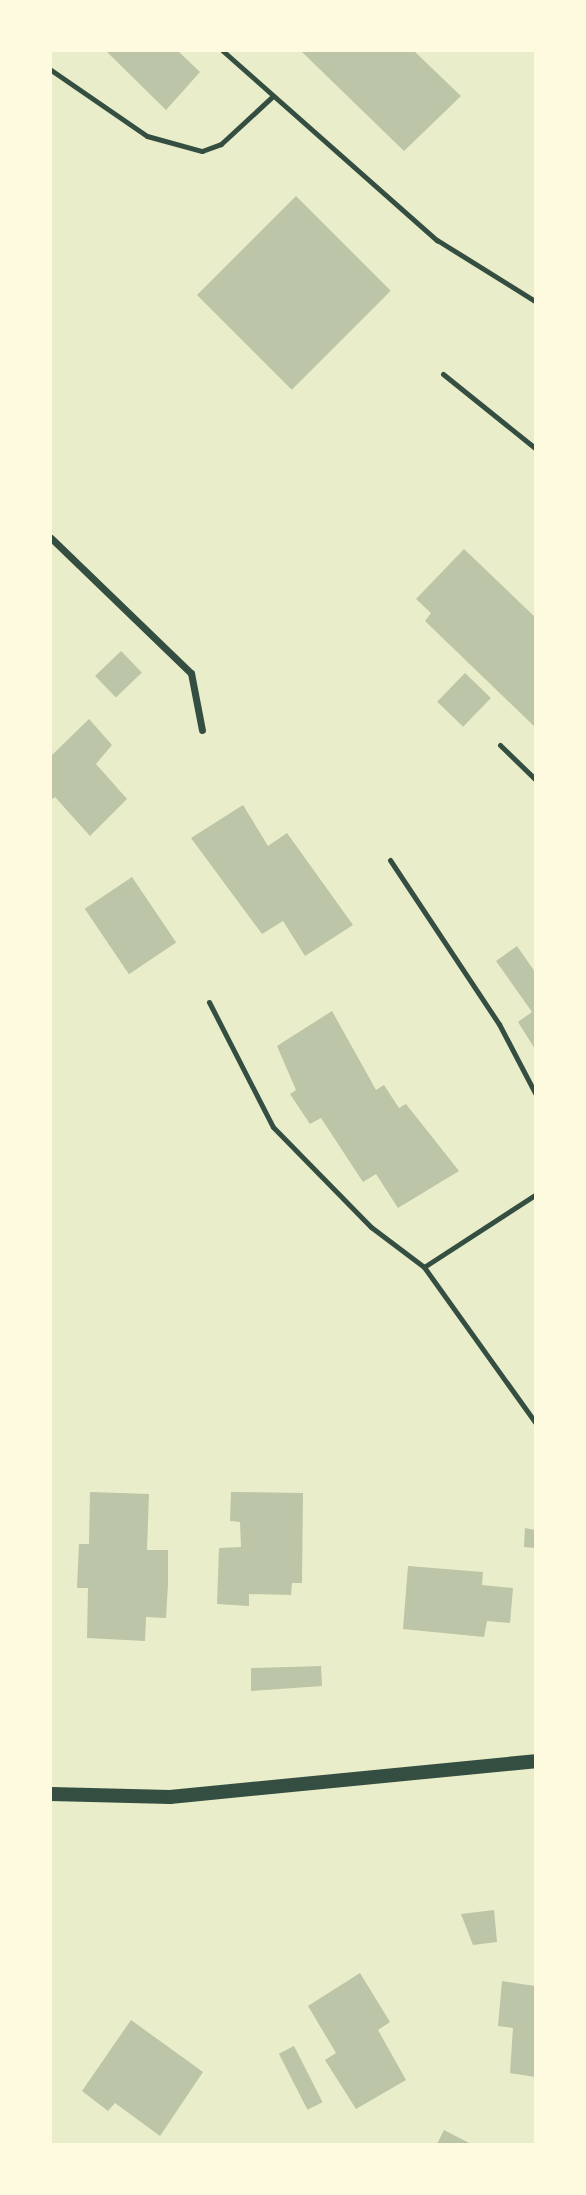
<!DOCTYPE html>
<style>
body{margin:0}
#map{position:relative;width:586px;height:2195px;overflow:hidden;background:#e9edc9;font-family:Rubik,sans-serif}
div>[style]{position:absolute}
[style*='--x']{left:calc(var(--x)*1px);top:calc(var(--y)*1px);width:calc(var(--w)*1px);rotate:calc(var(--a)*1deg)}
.building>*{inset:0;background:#bcc5a7;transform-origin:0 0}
.service>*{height:5px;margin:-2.5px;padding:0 2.5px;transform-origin:2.5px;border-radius:2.5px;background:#344e41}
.minor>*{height:7px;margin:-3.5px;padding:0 3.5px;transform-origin:3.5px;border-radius:3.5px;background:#344e41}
.secondary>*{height:14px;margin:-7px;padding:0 7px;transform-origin:7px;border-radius:7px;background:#344e41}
span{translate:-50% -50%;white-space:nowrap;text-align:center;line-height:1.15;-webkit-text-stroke:5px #fefae0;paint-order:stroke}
.frame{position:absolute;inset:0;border:52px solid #fefae0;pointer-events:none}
</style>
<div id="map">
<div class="building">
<i style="clip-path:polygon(106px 51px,178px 51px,200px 72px,166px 110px)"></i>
<i style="clip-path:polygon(301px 51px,414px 51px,461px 96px,404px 151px)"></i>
<i style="left:296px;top:196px;width:134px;height:140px;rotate:45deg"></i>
<i style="clip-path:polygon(464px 549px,535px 617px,535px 727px,425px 621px,431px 613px,416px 599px)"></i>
<i style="left:121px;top:651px;width:30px;height:36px;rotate:46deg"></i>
<i style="left:465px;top:673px;width:36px;height:40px;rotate:44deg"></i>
<i style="clip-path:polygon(89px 719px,112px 745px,96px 764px,127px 799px,90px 836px,55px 797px,51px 800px,51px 756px)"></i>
<i style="clip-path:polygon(243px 805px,268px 846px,287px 833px,353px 925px,305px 956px,283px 921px,262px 934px,191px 838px)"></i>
<i style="left:132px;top:877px;width:79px;height:57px;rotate:56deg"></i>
<i style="clip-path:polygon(517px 946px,535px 972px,535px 1049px,518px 1022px,532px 1012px,496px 961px)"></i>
<i style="clip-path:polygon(332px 1011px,376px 1090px,384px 1085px,399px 1108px,406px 1104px,459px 1171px,398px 1208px,376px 1174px,363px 1182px,321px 1118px,310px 1124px,290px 1094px,296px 1090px,277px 1046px)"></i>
<i style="clip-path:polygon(90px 1492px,149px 1494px,147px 1550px,168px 1550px,168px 1584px,166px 1618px,146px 1617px,145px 1641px,87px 1638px,88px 1588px,77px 1588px,79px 1544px,89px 1544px)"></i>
<i style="clip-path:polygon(231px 1492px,303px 1493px,302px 1583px,292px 1583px,291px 1595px,249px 1594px,249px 1606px,217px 1604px,219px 1548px,241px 1547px,240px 1522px,230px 1521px)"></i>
<i style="clip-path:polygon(525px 1528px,535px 1530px,535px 1548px,524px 1547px)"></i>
<i style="clip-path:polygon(408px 1566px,483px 1572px,482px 1585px,513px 1588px,510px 1623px,487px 1621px,484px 1637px,403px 1629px)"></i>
<i style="clip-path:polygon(321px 1666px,322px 1686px,251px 1691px,251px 1668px)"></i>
<i style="clip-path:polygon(494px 1910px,497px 1942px,473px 1945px,461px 1914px)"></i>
<i style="clip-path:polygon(360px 1973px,390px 2022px,378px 2030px,406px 2080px,356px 2109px,325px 2060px,336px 2053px,308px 2006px)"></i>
<i style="clip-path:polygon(502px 1981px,535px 1986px,535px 2077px,510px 2073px,513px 2028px,498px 2026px)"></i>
<i style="clip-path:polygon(131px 2020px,203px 2072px,160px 2136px,115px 2103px,108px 2111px,82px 2091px)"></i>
<i style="left:294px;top:2046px;width:63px;height:17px;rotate:63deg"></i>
<i style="clip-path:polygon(444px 2130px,471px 2144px,437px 2144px)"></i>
</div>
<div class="service">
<i style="--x:223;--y:51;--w:286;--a:41.5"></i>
<i style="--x:437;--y:240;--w:115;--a:31.9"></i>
<i style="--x:51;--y:70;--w:116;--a:34.5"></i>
<i style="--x:147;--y:136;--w:57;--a:15.3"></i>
<i style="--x:202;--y:151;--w:20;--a:-20"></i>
<i style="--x:221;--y:144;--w:69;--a:-42.7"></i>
<i style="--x:443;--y:374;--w:118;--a:38.8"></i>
<i style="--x:500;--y:745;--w:49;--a:44.2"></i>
<i style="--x:390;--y:860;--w:197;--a:56.4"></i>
<i style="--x:499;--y:1024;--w:78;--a:62.4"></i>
<i style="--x:209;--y:1002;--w:140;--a:62.9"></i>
<i style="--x:273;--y:1127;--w:140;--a:45.6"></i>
<i style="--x:371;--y:1227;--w:66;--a:37"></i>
<i style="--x:424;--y:1267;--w:191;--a:54.4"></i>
<i style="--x:424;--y:1267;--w:132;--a:-33"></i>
</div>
<div class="minor">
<i style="--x:51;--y:538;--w:194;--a:44"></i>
<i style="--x:191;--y:673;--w:58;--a:79.1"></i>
</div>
<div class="secondary">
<i style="--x:51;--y:1794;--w:119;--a:1.4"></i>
<i style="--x:170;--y:1797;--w:367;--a:-5.6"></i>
</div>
<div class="frame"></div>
</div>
